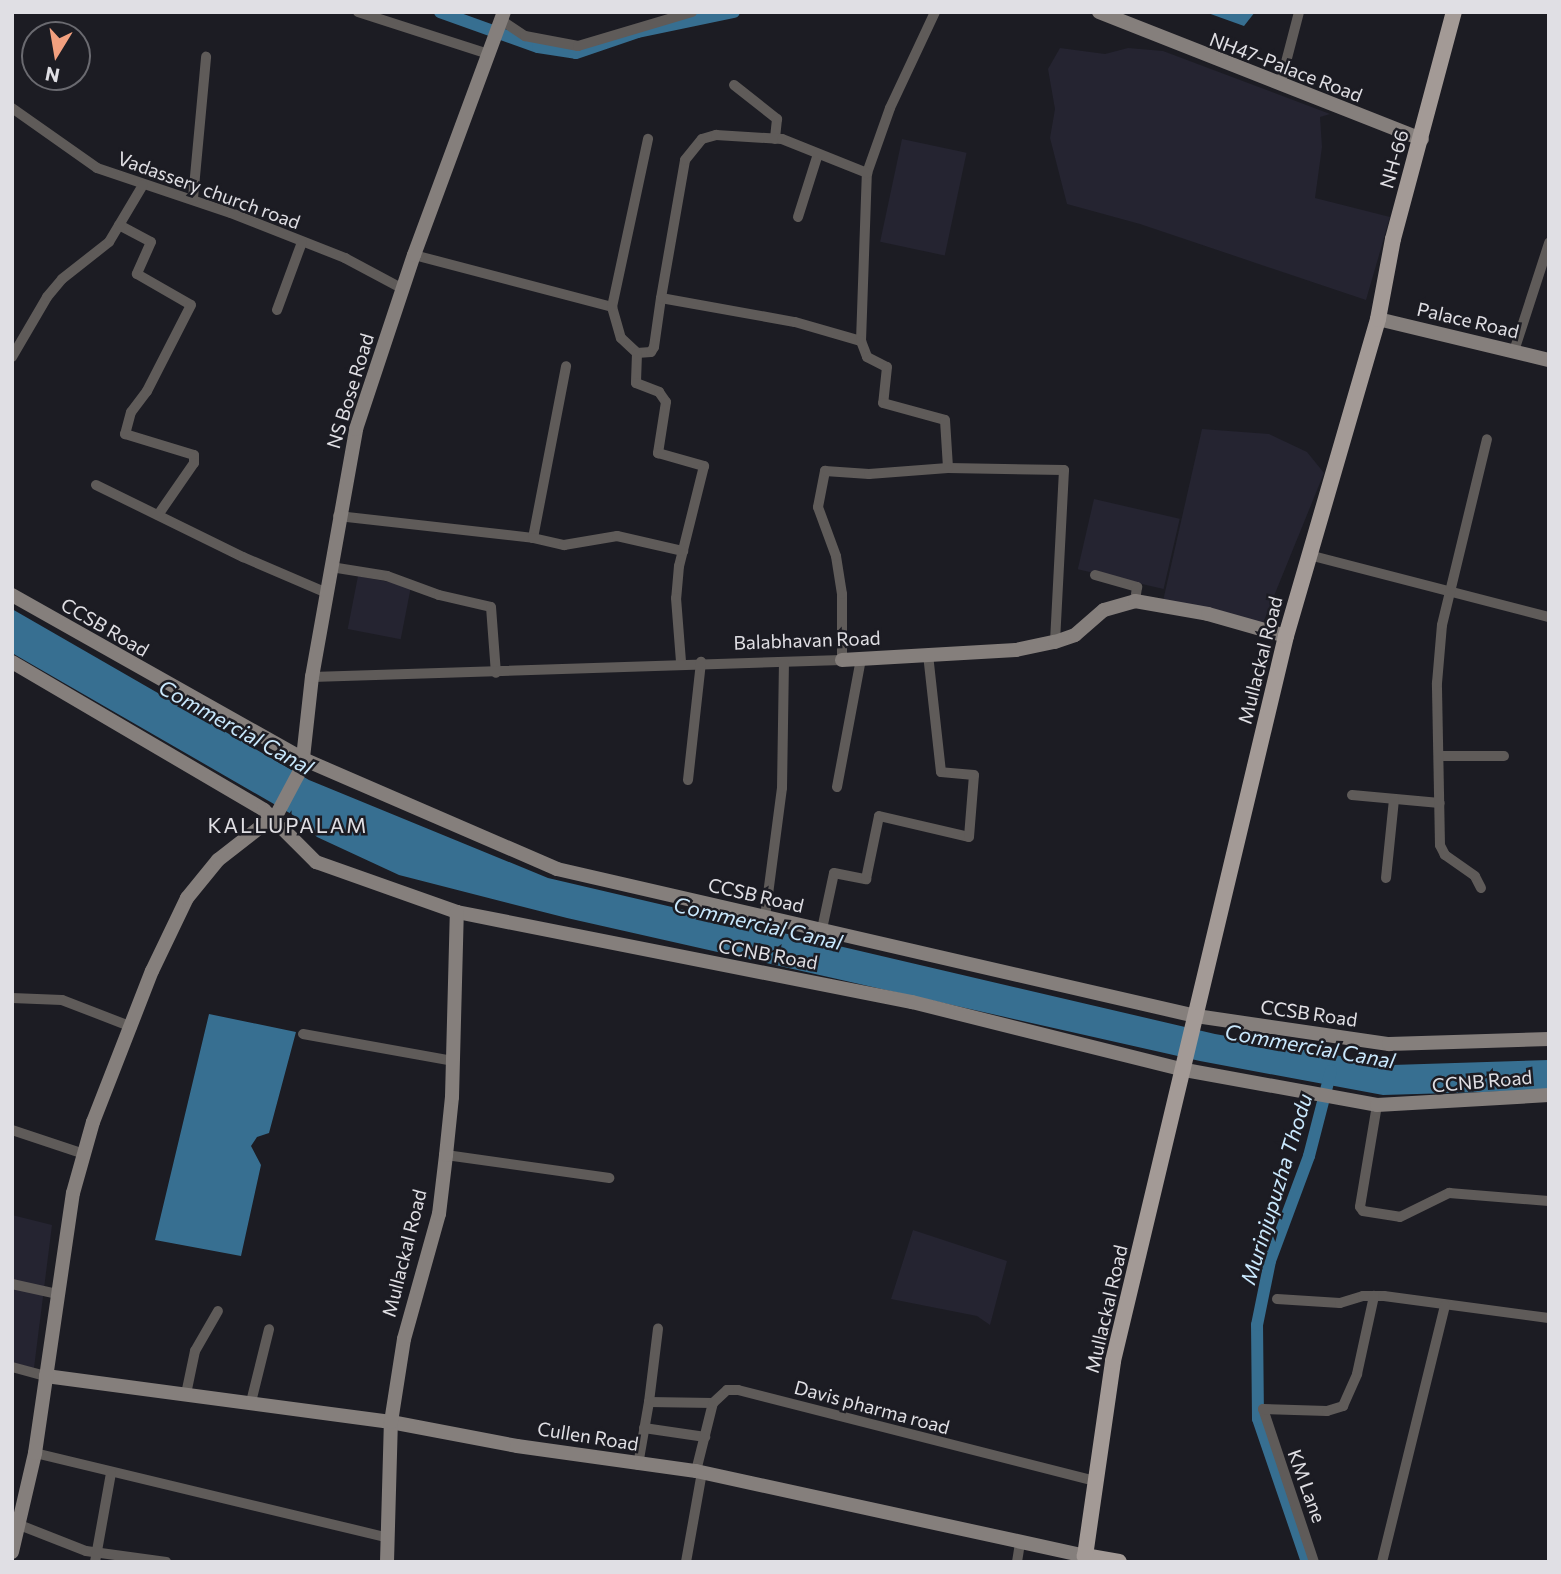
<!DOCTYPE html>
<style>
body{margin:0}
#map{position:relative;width:1561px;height:1574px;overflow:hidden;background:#1c1c23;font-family:Commissioner,sans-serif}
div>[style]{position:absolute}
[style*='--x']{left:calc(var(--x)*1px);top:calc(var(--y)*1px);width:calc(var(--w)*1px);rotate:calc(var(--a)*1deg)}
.built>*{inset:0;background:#252431;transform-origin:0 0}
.water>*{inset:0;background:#376f91}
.canal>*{height:12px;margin:-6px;padding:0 6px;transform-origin:6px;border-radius:6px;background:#376f91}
.minor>*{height:10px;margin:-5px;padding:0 5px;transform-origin:5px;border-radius:5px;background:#5f5b59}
.secondary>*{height:14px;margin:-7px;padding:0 7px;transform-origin:7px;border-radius:7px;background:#857f7c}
.primary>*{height:16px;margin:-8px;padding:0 8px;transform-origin:8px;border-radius:8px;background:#a39a96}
span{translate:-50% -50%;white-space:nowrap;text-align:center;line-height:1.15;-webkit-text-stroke:5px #1c1c23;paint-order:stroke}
.street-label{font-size:19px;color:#e0dfe4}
.water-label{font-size:21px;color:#cae9fe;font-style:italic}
.neighbourhood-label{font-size:21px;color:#e0dfe4;letter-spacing:2px}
.frame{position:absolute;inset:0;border:14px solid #e0dfe4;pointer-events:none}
.north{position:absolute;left:21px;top:21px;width:70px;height:70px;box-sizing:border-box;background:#1c1c23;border:2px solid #6a6a70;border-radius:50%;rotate:191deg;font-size:19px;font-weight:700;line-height:28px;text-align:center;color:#e0dfe4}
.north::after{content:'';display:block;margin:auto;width:24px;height:32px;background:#f2a07f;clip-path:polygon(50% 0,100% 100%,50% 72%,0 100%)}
</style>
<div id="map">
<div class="built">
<i style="clip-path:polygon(1060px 48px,1105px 54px,1128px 48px,1163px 51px,1330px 114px,1320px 117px,1322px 147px,1315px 198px,1390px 217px,1366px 300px,1140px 224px,1067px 204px,1050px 138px,1055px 109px,1048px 69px)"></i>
<i style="left:902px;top:139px;width:66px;height:105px;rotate:12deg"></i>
<i style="clip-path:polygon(1202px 429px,1269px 434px,1307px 452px,1324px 473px,1263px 623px,1163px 601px)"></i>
<i style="left:1094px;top:499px;width:88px;height:72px;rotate:13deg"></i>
<i style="left:358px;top:576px;width:54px;height:54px;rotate:11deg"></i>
<i style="clip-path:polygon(12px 1215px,52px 1225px,34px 1368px,12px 1363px)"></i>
<i style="clip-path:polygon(913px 1230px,1007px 1261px,990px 1325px,977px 1316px,891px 1299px)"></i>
</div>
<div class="water">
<i style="clip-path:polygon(1205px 12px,1255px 12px,1244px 26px)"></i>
<i style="clip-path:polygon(12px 609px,309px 780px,548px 878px,1215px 1034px,1392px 1065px,1549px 1060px,1549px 1090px,1383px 1095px,1200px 1061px,567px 918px,399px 875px,317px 837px,293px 815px,12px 653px)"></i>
<i style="clip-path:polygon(209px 1014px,296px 1032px,269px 1133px,257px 1137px,251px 1146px,261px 1165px,241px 1256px,155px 1240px)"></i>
</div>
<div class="canal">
<i style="--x:440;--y:12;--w:104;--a:19.7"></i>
<i style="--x:538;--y:47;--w:38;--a:9"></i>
<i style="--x:576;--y:53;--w:65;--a:-18.7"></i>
<i style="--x:638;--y:32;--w:98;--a:-11.8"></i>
<i style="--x:1307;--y:1562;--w:151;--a:-108.9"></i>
<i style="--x:1258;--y:1419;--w:94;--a:-90.6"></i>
<i style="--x:1257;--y:1325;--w:65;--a:-78.5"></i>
<i style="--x:1270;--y:1261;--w:112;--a:-69.6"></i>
<i style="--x:1309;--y:1156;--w:88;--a:-75.5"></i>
</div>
<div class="minor">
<i style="--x:358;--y:12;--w:137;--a:17.9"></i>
<i style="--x:501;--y:20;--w:29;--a:34"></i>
<i style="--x:525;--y:36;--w:54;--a:10.7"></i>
<i style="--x:578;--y:46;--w:119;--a:-16.6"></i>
<i style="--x:734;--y:85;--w:55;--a:38.3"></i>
<i style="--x:777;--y:119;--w:20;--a:96"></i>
<i style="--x:1280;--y:85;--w:75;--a:-75.4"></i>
<i style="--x:12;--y:108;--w:104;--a:35.2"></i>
<i style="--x:97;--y:168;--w:141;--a:18.6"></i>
<i style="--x:231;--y:213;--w:123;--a:21.5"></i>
<i style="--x:345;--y:258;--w:66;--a:28.1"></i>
<i style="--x:193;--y:198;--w:142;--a:-84.7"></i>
<i style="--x:798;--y:217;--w:66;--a:-72.4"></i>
<i style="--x:119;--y:225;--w:36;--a:28"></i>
<i style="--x:151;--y:242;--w:35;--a:114"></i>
<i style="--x:137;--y:274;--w:62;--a:29.9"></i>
<i style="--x:191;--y:305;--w:97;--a:117.1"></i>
<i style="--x:147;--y:391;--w:26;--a:127"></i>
<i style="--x:131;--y:412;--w:23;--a:105"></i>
<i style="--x:125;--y:434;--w:72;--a:16.9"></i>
<i style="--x:194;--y:455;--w:8;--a:90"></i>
<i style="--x:194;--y:463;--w:63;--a:124.7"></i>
<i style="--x:414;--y:255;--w:205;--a:14.7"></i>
<i style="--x:612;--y:307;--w:32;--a:74"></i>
<i style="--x:621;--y:338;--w:22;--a:43"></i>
<i style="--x:637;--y:353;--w:14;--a:-4"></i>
<i style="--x:651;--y:352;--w:6;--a:-59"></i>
<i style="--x:654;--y:347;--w:49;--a:-81.9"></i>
<i style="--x:661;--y:298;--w:136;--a:10.2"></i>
<i style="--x:795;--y:322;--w:69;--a:16.1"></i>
<i style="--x:861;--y:341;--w:168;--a:-88"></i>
<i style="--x:867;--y:173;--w:69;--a:-70.5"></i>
<i style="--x:890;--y:108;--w:106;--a:-64.9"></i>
<i style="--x:661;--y:298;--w:140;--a:-80.1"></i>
<i style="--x:685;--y:160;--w:27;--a:-51"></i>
<i style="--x:702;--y:139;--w:15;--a:-16"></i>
<i style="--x:716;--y:135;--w:66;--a:3.5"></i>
<i style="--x:782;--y:139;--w:92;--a:21.8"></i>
<i style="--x:612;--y:307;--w:172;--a:-77.9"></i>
<i style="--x:277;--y:310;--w:72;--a:-69.8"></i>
<i style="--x:861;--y:341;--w:17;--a:69"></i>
<i style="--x:867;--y:357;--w:22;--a:27"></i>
<i style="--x:887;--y:367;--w:36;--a:96"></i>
<i style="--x:883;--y:403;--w:64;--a:15.3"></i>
<i style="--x:945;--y:420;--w:48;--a:86.4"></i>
<i style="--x:948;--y:468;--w:116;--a:1"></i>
<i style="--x:1064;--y:470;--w:172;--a:93"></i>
<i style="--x:1514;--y:351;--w:114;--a:-72"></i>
<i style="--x:637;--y:353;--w:30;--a:92"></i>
<i style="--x:636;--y:383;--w:25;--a:21"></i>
<i style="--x:659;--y:392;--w:12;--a:55"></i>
<i style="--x:666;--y:402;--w:52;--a:98.9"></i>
<i style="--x:658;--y:453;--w:48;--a:15.8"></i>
<i style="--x:704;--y:466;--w:103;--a:104"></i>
<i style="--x:679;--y:566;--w:32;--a:95"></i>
<i style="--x:676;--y:598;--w:64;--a:85.5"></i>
<i style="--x:12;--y:357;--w:69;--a:-59.7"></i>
<i style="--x:47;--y:297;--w:23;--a:-50"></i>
<i style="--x:62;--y:279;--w:60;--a:-38.2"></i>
<i style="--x:109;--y:242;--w:66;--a:-59.2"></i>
<i style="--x:96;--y:485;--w:164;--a:26.1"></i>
<i style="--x:243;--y:557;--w:91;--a:23.2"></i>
<i style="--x:338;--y:516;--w:196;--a:6.4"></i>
<i style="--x:533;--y:538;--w:175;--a:-79.1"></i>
<i style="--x:533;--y:538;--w:32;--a:13"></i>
<i style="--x:564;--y:545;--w:54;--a:-9.6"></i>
<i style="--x:617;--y:536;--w:68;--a:12.8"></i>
<i style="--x:1309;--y:555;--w:248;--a:14.5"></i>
<i style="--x:331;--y:567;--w:57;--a:9.1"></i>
<i style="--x:387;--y:576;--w:55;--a:20.1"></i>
<i style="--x:439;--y:595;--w:53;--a:13"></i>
<i style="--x:491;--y:607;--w:66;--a:85.7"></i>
<i style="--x:1095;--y:575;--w:44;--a:15.9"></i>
<i style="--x:1137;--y:587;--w:14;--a:98"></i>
<i style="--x:312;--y:677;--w:530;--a:-1.84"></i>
<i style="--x:842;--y:660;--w:66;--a:-90"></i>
<i style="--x:842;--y:594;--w:38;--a:-99"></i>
<i style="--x:836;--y:556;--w:52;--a:-110.2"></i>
<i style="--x:818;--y:507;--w:37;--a:-79"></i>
<i style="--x:825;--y:471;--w:44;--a:3.9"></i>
<i style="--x:869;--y:474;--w:79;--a:-4.3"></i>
<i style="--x:1441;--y:756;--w:63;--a:0"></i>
<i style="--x:688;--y:780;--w:119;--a:-83.7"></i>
<i style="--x:837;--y:787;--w:130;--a:-79.4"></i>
<i style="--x:1352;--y:795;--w:88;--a:5.2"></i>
<i style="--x:1386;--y:878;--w:79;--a:-84.2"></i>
<i style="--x:1481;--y:888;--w:13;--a:-117"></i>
<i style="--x:1475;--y:876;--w:37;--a:-145"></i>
<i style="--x:1445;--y:855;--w:11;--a:-117"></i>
<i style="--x:1440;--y:845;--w:162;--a:-91.1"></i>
<i style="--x:1437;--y:683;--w:58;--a:-85.1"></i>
<i style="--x:1442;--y:625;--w:191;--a:-76.4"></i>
<i style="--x:765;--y:917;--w:130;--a:-82.5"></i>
<i style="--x:782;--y:788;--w:125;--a:-89.1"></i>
<i style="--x:822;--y:929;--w:57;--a:-77.9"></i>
<i style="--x:834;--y:873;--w:33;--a:11"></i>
<i style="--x:866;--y:879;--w:64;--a:-78.3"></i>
<i style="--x:879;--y:816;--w:92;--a:13.1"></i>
<i style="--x:969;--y:837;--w:62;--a:-85.4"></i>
<i style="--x:974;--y:775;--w:33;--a:-175"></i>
<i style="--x:941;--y:772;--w:119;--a:-96.3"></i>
<i style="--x:12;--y:998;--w:50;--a:2.3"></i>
<i style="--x:62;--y:1000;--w:75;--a:21.1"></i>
<i style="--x:303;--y:1034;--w:152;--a:10.2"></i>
<i style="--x:1377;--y:1105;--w:103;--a:99.5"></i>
<i style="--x:1360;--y:1207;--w:5;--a:53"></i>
<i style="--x:1363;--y:1211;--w:37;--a:9"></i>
<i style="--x:1400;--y:1217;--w:55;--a:-26.1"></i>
<i style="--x:1449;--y:1193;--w:100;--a:4.6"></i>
<i style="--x:12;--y:1130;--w:76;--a:18.4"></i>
<i style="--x:446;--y:1155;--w:165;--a:8"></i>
<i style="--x:12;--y:1284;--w:47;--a:12.3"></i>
<i style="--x:1277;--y:1299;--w:63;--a:3.6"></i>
<i style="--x:1340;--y:1303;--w:24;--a:-17"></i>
<i style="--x:1363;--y:1296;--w:21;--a:0"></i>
<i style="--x:1384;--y:1296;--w:166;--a:7.6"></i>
<i style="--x:12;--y:1367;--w:35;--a:15"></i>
<i style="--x:186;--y:1394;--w:44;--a:-78.2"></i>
<i style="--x:195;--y:1351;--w:46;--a:-60.1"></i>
<i style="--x:251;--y:1402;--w:75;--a:-76.1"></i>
<i style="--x:649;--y:1402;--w:74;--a:-83"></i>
<i style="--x:644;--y:1428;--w:62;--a:8.4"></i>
<i style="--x:35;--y:1453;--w:363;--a:13.5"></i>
<i style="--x:638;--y:1465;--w:64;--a:-80.1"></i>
<i style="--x:649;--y:1402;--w:64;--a:0.9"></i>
<i style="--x:696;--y:1471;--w:70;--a:-76"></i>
<i style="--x:713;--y:1403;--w:19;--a:-43"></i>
<i style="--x:727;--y:1390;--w:11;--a:0"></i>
<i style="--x:738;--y:1390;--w:368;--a:14.3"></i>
<i style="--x:12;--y:1522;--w:79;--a:21.4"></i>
<i style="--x:86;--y:1551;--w:81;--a:7.8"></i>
<i style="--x:95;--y:1562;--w:90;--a:-79.8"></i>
<i style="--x:686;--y:1562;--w:91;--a:-79.9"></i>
<i style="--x:1017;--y:1562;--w:18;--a:-81"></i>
<i style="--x:1314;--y:1562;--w:161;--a:-108.4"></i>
<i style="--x:1263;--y:1409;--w:64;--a:1.8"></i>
<i style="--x:1327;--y:1411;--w:17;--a:-17"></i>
<i style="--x:1343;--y:1406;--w:35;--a:-66"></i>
<i style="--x:1357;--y:1374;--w:80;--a:-77.7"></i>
<i style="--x:1382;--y:1562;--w:264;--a:-76.2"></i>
</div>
<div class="secondary">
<i style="--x:1099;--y:12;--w:347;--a:21.5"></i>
<i style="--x:1378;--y:319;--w:176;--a:13.5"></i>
<i style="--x:12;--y:595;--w:334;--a:29.4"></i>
<i style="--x:303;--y:759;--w:277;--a:23.4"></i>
<i style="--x:557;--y:869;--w:656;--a:12.96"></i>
<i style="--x:1196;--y:1016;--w:195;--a:8.3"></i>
<i style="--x:1389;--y:1044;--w:160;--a:-1.8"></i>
<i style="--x:842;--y:660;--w:174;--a:-3.3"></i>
<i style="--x:1016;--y:650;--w:40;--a:-12"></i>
<i style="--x:1055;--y:642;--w:21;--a:-19"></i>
<i style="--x:1075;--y:635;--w:38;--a:-41"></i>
<i style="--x:1104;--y:610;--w:32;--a:-16"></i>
<i style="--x:1135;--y:601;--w:74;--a:10.1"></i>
<i style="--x:1208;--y:614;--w:81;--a:15.8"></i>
<i style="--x:12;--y:662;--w:292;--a:30.4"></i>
<i style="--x:264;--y:810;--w:74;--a:45"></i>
<i style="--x:316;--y:862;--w:150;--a:19.5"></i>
<i style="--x:457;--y:912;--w:464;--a:11.2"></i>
<i style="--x:912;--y:1002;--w:281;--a:14"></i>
<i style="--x:1185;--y:1070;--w:195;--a:10.3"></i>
<i style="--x:1377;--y:1105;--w:172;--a:-3.3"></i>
<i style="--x:46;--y:1376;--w:348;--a:7.6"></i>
<i style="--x:391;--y:1422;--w:128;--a:10.8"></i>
<i style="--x:517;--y:1446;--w:181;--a:8"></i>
<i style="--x:696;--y:1471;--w:398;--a:12.3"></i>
<i style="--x:1085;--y:1556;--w:6;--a:90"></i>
<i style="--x:12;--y:1552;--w:102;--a:-76.9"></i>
<i style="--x:35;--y:1453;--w:263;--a:-81.7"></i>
<i style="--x:73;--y:1193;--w:74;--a:-74.3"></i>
<i style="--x:93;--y:1122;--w:162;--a:-68.7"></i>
<i style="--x:152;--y:971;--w:81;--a:-64.4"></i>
<i style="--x:187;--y:898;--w:49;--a:-50.8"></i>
<i style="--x:218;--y:860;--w:75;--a:-37.9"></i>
<i style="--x:277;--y:814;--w:53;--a:-62"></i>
<i style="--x:302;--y:767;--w:91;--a:-83.7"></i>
<i style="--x:312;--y:677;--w:252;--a:-79.9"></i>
<i style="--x:356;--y:429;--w:183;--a:-71.6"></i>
<i style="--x:414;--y:255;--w:259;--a:-69.7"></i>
<i style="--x:387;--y:1562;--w:140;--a:-88.4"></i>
<i style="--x:391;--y:1422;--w:84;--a:-81.1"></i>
<i style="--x:404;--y:1339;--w:130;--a:-74.4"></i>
<i style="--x:439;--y:1214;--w:59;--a:-83.2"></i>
<i style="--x:446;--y:1155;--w:58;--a:-84.1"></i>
<i style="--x:452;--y:1097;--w:185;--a:-88.5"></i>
</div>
<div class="primary">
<i style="--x:1119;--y:1562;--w:35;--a:-170"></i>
<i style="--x:1085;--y:1556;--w:197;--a:-81.8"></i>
<i style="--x:1113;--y:1361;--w:745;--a:-76.58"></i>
<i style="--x:1286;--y:636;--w:330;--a:-73.8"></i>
<i style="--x:1378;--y:319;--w:81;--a:-79.4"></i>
<i style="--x:1393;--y:239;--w:235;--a:-75"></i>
</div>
<div class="street-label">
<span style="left:1286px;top:67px;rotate:21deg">NH47-Palace Road</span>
<span style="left:1394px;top:159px;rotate:-74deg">NH-66</span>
<span style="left:209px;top:190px;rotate:20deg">Vadassery church road</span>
<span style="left:1468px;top:320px;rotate:13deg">Palace Road</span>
<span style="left:350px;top:391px;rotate:-73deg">NS Bose Road</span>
<span style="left:105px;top:627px;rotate:30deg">CCSB Road</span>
<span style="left:807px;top:640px;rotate:-2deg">Balabhavan Road</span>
<span style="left:1260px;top:660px;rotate:-76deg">Mullackal Road</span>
<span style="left:756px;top:895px;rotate:13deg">CCSB Road</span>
<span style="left:768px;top:954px;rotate:10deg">CCNB Road</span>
<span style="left:1309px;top:1013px;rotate:8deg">CCSB Road</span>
<span style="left:1482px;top:1081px;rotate:-5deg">CCNB Road</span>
<span style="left:404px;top:1253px;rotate:-76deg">Mullackal Road</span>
<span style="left:1106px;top:1309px;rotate:-77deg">Mullackal Road</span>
<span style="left:872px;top:1407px;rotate:15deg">Davis pharma road</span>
<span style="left:588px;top:1436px;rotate:9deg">Cullen Road</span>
<span style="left:1307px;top:1486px;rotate:70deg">KM Lane</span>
</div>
<div class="water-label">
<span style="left:236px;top:727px;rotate:29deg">Commercial Canal</span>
<span style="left:758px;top:923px;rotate:13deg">Commercial Canal</span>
<span style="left:1310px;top:1046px;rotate:10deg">Commercial Canal</span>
<span style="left:1276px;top:1189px;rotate:-73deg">Murinjupuzha Thodu</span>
</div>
<div class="neighbourhood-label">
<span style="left:288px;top:825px">KALLUPALAM</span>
</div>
<div class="frame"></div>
<div class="north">N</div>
</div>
